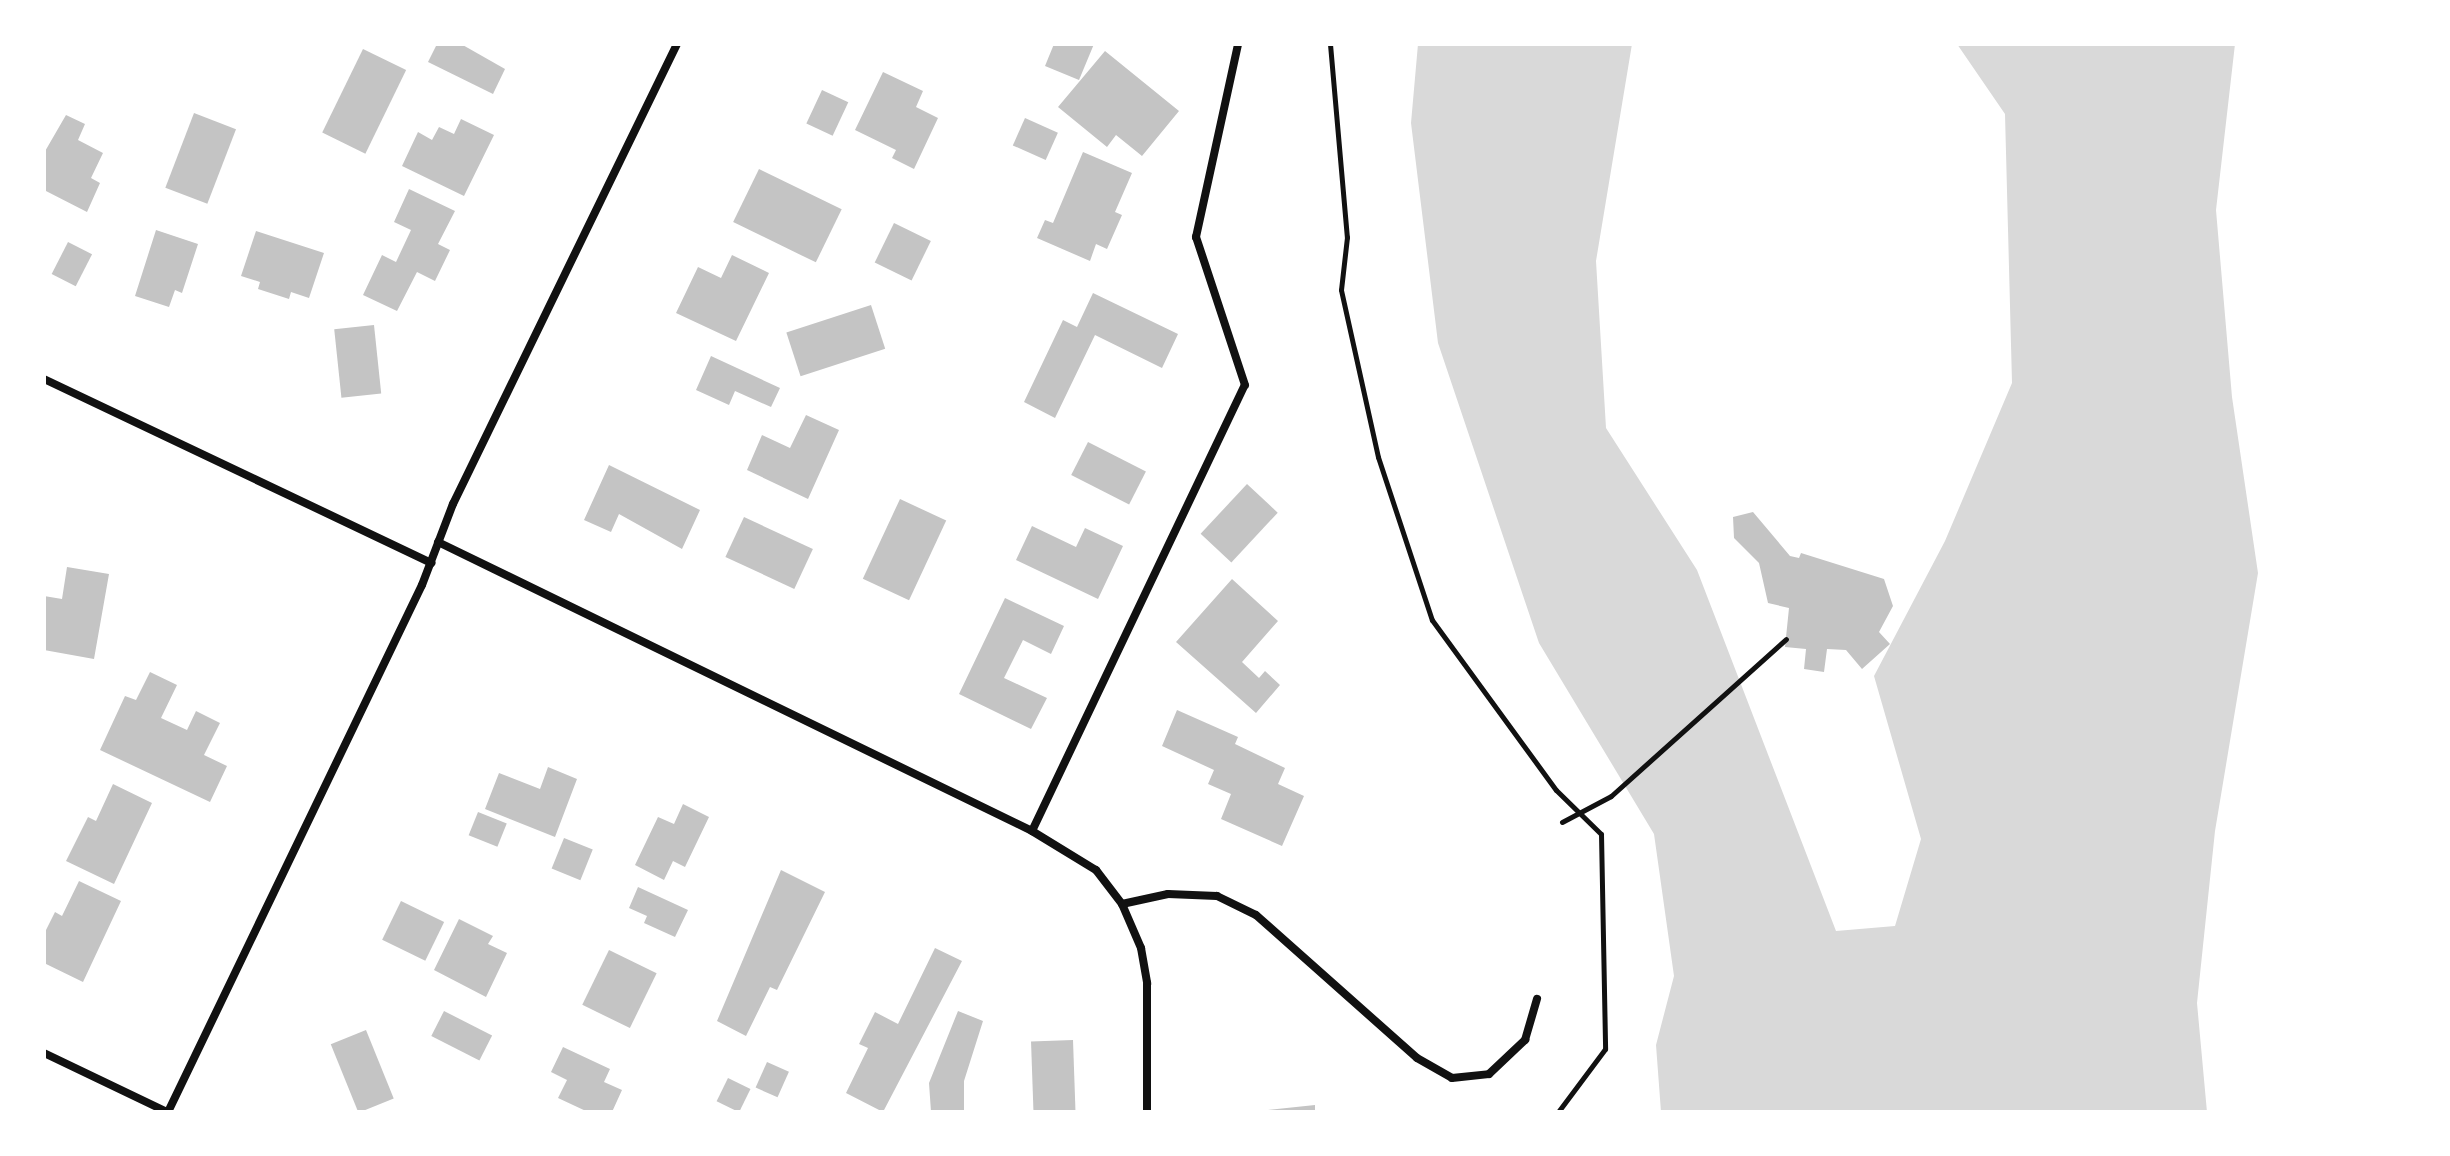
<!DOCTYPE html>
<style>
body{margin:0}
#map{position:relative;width:2450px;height:1156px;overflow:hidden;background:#fff;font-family:Overpass,sans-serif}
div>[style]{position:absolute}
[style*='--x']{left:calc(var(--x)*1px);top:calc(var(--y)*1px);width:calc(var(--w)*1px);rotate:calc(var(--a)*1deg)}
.water>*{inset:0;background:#d9d9d9}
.building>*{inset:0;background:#c4c4c4;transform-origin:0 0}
.path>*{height:5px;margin:-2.5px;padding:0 2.5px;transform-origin:2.5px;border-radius:2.5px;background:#111}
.minor>*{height:8px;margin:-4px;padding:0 4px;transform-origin:4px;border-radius:4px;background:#111}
span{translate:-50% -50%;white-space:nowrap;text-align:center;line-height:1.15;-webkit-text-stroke:8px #fff;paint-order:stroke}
.frame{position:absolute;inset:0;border:46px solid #fff;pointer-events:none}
</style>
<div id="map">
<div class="water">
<i style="clip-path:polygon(1418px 44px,1632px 44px,1596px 261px,1606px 428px,1697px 570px,1836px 931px,1895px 926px,1921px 839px,1874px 676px,1945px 541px,2012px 383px,2005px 114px,1957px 44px,2235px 44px,2216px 210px,2232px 397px,2258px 573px,2215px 831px,2197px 1003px,2207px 1112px,1661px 1112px,1656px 1045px,1674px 976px,1654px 834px,1539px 643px,1438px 343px,1411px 123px)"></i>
</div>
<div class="building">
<i style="clip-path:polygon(437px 44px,461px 44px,505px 69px,493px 94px,428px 62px)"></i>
<i style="clip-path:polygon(1054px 44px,1094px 44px,1079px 80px,1045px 66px)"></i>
<i style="left:363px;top:49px;width:48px;height:93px;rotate:26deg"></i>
<i style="clip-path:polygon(1105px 51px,1179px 111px,1142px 156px,1116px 135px,1107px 147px,1058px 107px)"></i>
<i style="clip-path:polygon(883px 72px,923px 91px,916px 107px,938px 118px,914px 169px,892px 158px,896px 150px,855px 130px)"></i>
<i style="left:822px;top:90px;width:29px;height:37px;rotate:25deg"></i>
<i style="left:194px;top:113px;width:45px;height:80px;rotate:21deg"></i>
<i style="clip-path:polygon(66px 115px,85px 124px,78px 140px,103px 153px,91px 178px,100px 183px,87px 212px,44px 190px,44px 153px)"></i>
<i style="left:1025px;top:118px;width:36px;height:30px;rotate:24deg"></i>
<i style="clip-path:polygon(461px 119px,494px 135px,464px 196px,402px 166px,418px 132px,432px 140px,439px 127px,454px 134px)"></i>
<i style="clip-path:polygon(1083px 152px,1132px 173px,1115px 212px,1122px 215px,1107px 249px,1096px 244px,1090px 261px,1037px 238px,1045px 220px,1053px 223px)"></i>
<i style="left:759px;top:169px;width:92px;height:59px;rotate:26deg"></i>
<i style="clip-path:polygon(409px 189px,455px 211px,438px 244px,450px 250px,435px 281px,417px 272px,397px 311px,363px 295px,382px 255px,396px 262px,411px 230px,394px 222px)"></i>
<i style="left:894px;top:223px;width:41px;height:44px;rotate:26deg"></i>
<i style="clip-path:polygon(156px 230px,198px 244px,182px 293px,175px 290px,169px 307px,135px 296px)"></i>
<i style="clip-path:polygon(256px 231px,324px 253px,309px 298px,291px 292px,289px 299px,258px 289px,260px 282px,241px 276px)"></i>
<i style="left:68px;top:242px;width:27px;height:36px;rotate:27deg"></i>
<i style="clip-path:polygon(732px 255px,769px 273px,736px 341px,676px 313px,698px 267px,721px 278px)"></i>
<i style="clip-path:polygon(1093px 293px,1178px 334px,1162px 368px,1095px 335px,1055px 418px,1024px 402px,1063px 320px,1077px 327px)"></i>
<i style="left:871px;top:305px;width:46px;height:89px;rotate:72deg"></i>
<i style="left:374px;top:325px;width:69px;height:40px;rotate:84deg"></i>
<i style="clip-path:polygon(711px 356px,780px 388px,771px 407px,735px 391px,729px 405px,696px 390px)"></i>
<i style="clip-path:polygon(806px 415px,839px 430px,808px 499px,747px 470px,762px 435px,790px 448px)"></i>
<i style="left:1088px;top:442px;width:65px;height:37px;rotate:27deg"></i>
<i style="clip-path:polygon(609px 465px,700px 510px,682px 549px,619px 514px,611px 532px,584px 520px)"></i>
<i style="left:1247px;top:484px;width:42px;height:68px;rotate:43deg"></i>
<i style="left:900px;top:499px;width:51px;height:88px;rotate:25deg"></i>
<i style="clip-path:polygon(1753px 512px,1790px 556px,1799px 558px,1801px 553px,1884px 579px,1893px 606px,1879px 632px,1890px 644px,1862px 669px,1846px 650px,1827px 649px,1824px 672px,1804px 669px,1806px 649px,1785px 647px,1789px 608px,1768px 603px,1759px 563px,1734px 538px,1733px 517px)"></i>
<i style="left:744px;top:517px;width:76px;height:44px;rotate:25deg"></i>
<i style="clip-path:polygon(1032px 526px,1076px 547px,1085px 528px,1123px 546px,1098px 599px,1016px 560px)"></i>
<i style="clip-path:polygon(67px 567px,109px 574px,94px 659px,44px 650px,44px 596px,62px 599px)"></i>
<i style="clip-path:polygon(1232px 579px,1278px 621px,1242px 662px,1259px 678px,1265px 671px,1280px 685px,1256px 713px,1176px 642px)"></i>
<i style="clip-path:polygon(1005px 598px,1064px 626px,1051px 654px,1023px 640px,1004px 678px,1047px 698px,1031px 729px,959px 694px)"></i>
<i style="clip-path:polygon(150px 672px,177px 685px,161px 718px,187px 730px,196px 711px,220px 723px,204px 755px,227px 766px,210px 802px,100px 750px,125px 696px,136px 700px)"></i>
<i style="clip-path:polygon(1177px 710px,1238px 737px,1235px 744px,1285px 768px,1278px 784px,1304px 796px,1282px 846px,1221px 819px,1231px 794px,1208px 784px,1214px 770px,1162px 746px)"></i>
<i style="clip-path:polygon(548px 767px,577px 779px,555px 837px,485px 809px,499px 773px,540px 789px)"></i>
<i style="clip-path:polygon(113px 784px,152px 803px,114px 884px,66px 861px,88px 817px,96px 821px)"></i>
<i style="clip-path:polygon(683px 804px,709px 817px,685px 867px,673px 861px,664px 880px,635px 865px,658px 817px,674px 824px)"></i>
<i style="left:478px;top:812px;width:31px;height:25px;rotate:22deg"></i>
<i style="left:564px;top:838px;width:31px;height:33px;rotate:22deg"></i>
<i style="clip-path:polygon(781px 870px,825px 892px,777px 990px,770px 987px,746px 1036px,717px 1021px)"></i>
<i style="clip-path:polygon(79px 881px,121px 901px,83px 982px,44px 963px,44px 934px,55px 912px,62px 916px)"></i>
<i style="clip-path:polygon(638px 887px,688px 910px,675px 937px,644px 923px,647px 916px,629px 908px)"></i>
<i style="left:401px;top:901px;width:48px;height:43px;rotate:26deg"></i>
<i style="clip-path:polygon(459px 919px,493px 936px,488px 944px,507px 953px,486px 997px,434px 970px)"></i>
<i style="clip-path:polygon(935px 948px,962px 961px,883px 1112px,846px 1093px,868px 1048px,859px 1044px,875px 1012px,898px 1024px)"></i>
<i style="left:609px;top:950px;width:53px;height:61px;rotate:26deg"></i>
<i style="left:444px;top:1011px;width:54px;height:28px;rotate:27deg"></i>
<i style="clip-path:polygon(958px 1011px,983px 1021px,964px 1081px,964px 1112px,931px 1112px,929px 1083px)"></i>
<i style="left:366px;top:1030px;width:74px;height:38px;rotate:68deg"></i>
<i style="left:1073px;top:1040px;width:70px;height:42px;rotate:88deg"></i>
<i style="clip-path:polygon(563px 1047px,610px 1069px,604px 1082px,622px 1090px,612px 1112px,588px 1112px,558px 1098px,567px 1080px,551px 1072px)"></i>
<i style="left:767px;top:1062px;width:24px;height:28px;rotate:24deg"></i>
<i style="left:728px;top:1078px;width:25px;height:26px;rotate:26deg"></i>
<i style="clip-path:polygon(1315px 1105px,1315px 1112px,1268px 1112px,1268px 1110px)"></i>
</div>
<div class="path">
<i style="--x:1330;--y:44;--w:194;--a:85"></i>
<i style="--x:1347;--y:237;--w:53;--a:96.5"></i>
<i style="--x:1341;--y:290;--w:171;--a:77.5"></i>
<i style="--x:1378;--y:457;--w:172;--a:71.7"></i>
<i style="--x:1432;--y:620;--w:210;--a:53.9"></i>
<i style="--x:1556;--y:790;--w:63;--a:44.4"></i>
<i style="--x:1601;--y:834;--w:215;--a:88.9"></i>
<i style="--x:1605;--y:1049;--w:79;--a:126.7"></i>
<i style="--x:1562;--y:822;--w:55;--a:-28"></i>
<i style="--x:1611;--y:796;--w:235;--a:-41.9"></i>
</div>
<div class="minor">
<i style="--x:44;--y:379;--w:429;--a:25.4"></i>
<i style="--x:438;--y:542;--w:661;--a:25.94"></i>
<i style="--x:1032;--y:831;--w:75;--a:31.4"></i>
<i style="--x:1096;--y:870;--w:43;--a:52.6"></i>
<i style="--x:1122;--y:904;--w:48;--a:66.6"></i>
<i style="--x:1141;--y:948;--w:36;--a:80"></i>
<i style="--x:1147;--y:983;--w:129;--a:90"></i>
<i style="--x:1032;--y:831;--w:494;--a:-64.5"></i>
<i style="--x:1245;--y:385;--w:156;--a:-108.3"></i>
<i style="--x:1196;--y:237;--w:198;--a:-77.7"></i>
<i style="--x:1122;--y:904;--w:47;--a:-12.3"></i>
<i style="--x:1168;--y:894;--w:49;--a:2.3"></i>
<i style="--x:1217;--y:896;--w:43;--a:26"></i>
<i style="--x:1256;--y:915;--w:215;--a:41.6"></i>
<i style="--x:1417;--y:1058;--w:40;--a:29.7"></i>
<i style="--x:1452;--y:1078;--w:37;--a:-6"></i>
<i style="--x:1489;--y:1074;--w:50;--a:-43.4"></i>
<i style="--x:1525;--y:1040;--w:43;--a:-73.7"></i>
<i style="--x:44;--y:1053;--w:136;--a:25.6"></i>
<i style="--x:168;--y:1112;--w:585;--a:-64.27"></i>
<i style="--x:422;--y:585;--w:87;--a:-69.1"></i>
<i style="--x:453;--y:504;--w:512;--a:-64.04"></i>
</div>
<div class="frame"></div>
</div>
